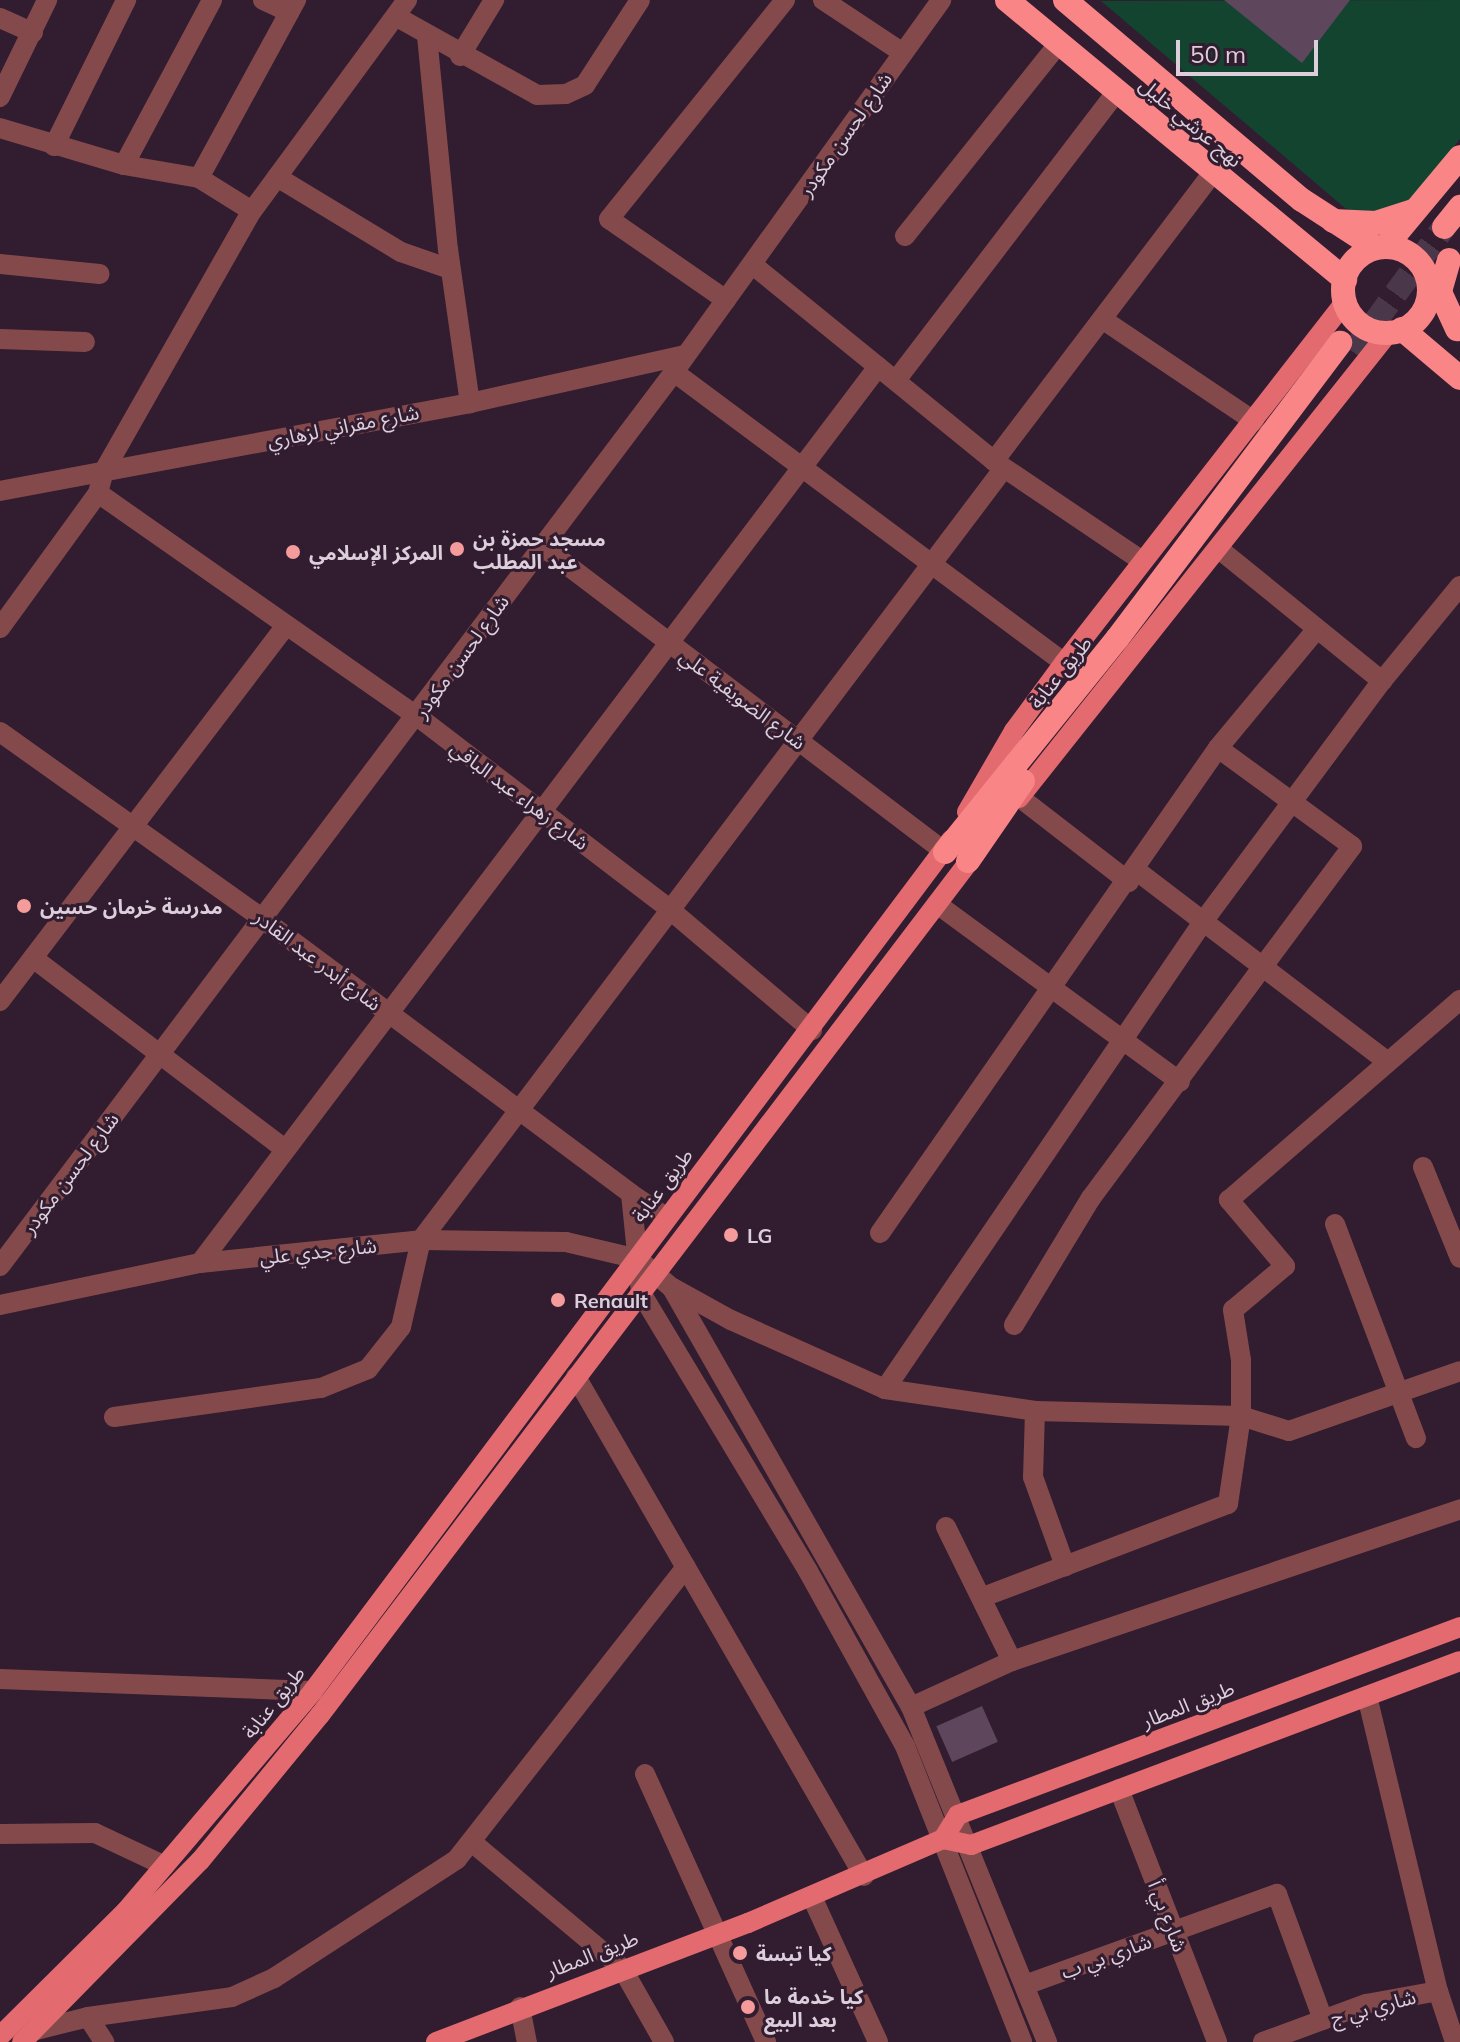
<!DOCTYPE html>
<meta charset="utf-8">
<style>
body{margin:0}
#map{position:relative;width:1460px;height:2042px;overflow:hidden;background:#311c30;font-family:Mulish,"Noto Sans Arabic",sans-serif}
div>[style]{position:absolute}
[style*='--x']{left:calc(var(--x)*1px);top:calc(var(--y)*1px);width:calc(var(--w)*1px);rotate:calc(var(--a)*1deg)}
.green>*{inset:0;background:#134430}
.building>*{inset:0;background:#5e465d;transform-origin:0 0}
.highway-tunnel>*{height:24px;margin-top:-12px;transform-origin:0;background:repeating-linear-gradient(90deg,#4b374a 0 24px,transparent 0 36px)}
.minor>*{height:20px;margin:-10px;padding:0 10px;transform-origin:10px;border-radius:10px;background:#844a4b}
.major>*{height:20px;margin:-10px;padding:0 10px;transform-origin:10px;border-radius:10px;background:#e36b6f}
.highway>*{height:24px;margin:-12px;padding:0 12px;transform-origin:12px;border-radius:12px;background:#f98587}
.highway>.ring{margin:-12px;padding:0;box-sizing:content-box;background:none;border:24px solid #f98587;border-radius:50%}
.dots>*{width:22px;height:22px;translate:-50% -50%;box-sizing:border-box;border:4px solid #311c30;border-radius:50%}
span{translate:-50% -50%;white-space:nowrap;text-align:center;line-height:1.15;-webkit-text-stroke:6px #311c30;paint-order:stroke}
.street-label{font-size:20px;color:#dccedb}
.poi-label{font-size:20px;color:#dccedb;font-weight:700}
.left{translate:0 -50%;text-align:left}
.scale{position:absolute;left:1176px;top:40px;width:142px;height:36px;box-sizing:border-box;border:4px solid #dccedb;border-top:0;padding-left:10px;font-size:24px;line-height:28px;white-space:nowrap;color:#dccedb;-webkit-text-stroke:6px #311c30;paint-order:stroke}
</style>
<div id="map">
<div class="green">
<i style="clip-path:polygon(1460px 0,1460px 139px,1419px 193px,1404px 205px,1364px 216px,1345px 208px,1101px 1px)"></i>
</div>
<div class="building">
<i style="clip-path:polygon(1224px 0,1350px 0,1302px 63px)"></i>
<i style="left:982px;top:1706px;width:39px;height:50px;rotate:66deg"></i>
</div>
<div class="highway-tunnel">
<i style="--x:1353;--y:352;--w:155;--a:-53.9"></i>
</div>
<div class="minor">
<i style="--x:263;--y:0;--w:29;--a:25"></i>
<i style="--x:823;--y:0;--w:96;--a:33.5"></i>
<i style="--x:397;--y:17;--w:160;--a:29.1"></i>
<i style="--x:537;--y:95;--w:29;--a:-2"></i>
<i style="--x:566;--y:94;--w:21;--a:-25"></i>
<i style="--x:585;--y:85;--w:101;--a:-57.1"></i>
<i style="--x:0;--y:18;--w:36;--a:24"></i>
<i style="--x:427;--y:36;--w:214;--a:84.4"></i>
<i style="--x:448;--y:249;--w:156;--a:81.9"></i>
<i style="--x:460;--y:56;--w:66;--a:-58.7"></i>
<i style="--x:0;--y:97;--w:108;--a:-64.1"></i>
<i style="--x:0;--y:128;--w:129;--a:16.6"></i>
<i style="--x:124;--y:165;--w:76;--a:9.8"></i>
<i style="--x:199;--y:178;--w:62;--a:31.9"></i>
<i style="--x:54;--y:146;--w:163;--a:-63.7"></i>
<i style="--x:124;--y:165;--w:187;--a:-61.9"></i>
<i style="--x:277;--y:177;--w:145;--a:31.2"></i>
<i style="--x:401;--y:252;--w:52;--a:19.1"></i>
<i style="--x:199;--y:178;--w:203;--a:-61.4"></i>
<i style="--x:905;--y:236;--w:247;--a:-51.4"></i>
<i style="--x:0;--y:264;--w:100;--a:5.7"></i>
<i style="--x:753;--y:265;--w:311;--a:39.1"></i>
<i style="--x:994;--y:461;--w:179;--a:34"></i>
<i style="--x:726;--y:300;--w:142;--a:-145.3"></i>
<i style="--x:609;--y:219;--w:281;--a:-51.2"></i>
<i style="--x:1102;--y:319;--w:183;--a:33.9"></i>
<i style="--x:0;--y:339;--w:85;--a:2"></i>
<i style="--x:674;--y:372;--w:487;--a:36.7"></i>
<i style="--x:897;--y:379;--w:362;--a:-52.6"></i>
<i style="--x:994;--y:461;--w:362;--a:-52.8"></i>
<i style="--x:0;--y:491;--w:478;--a:-10.6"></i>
<i style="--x:470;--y:403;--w:219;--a:-12.6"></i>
<i style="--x:98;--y:493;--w:389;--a:35"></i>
<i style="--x:417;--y:716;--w:316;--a:37.4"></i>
<i style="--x:668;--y:908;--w:189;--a:40.3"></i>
<i style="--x:542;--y:546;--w:506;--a:37.21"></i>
<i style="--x:1219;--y:549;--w:210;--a:39"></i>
<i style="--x:0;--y:628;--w:167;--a:-54"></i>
<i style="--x:98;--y:493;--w:23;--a:-75"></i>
<i style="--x:104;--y:471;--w:299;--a:-60.4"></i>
<i style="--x:252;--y:211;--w:262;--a:-53.7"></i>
<i style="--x:0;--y:732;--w:319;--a:35.4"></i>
<i style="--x:260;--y:917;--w:463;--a:36.7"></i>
<i style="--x:1019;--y:797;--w:139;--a:37.7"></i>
<i style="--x:1137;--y:871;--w:312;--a:37.3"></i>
<i style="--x:937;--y:904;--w:301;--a:36.2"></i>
<i style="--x:33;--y:958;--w:316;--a:37.2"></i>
<i style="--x:0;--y:1001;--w:472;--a:-52.7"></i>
<i style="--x:1423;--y:1167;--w:98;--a:67.9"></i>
<i style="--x:666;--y:1217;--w:42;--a:-146.7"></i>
<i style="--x:631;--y:1194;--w:100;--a:84.2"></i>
<i style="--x:641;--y:1293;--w:324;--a:59"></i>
<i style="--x:808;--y:1571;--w:200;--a:61"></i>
<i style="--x:905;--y:1746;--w:318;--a:68.4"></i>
<i style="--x:1335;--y:1224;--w:229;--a:69.3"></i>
<i style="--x:880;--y:1233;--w:591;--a:-55.13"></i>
<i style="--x:1218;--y:748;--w:153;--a:-50.3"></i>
<i style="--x:200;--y:1263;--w:1124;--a:-52.89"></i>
<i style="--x:0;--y:1266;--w:1120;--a:-52.99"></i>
<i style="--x:674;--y:372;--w:458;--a:-54.3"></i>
<i style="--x:673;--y:1288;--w:66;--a:28.9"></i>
<i style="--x:731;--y:1320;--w:169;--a:24.1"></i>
<i style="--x:885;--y:1389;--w:152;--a:8.3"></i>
<i style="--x:1035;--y:1411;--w:206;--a:1.4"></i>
<i style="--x:1241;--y:1416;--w:50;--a:17.4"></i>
<i style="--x:1289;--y:1431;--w:181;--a:-19.3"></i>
<i style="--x:0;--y:1305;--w:204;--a:-11.9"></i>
<i style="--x:200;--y:1263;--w:222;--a:-5.9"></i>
<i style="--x:421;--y:1240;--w:145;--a:0.8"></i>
<i style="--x:566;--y:1242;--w:74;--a:13.3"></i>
<i style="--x:638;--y:1259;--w:45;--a:40.5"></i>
<i style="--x:672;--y:1288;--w:482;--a:60.3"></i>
<i style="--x:911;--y:1707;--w:362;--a:67.9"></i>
<i style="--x:1014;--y:1325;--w:149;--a:-58.8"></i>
<i style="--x:1091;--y:1198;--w:438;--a:-53.4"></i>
<i style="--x:1352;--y:846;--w:166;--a:-143.8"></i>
<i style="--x:576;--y:1377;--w:576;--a:60.01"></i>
<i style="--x:885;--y:1389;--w:569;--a:-55.75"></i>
<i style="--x:1205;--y:919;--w:297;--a:-53.4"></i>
<i style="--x:1382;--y:681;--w:123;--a:-50.6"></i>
<i style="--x:1035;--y:1411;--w:66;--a:91.7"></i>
<i style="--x:1033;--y:1477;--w:95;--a:70.2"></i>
<i style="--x:114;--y:1417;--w:209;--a:-8"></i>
<i style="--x:321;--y:1388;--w:51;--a:-22"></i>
<i style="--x:368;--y:1369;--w:53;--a:-51.8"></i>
<i style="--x:401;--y:1327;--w:89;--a:-77.1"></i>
<i style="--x:421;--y:1240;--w:967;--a:-52.94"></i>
<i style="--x:946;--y:1527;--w:149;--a:63.8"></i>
<i style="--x:983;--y:1597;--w:262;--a:-20.8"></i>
<i style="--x:1228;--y:1504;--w:89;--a:-81.6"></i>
<i style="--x:1241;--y:1416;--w:56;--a:-90"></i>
<i style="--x:1241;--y:1360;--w:51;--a:-99.1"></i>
<i style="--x:1233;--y:1310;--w:68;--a:-40.2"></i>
<i style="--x:1285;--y:1266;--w:87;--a:-130.3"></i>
<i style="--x:1229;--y:1200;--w:306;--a:-40.9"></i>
<i style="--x:0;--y:1679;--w:313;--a:2.2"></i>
<i style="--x:1367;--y:1696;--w:303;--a:76.5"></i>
<i style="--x:1438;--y:1991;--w:54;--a:71.6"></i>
<i style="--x:911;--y:1707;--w:111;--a:-24.5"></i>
<i style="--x:1012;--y:1661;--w:473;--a:-18.7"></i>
<i style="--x:645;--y:1774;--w:294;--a:65.7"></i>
<i style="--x:1119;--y:1789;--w:271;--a:68.8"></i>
<i style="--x:0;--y:1834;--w:95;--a:-0.6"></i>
<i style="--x:95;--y:1833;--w:77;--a:25.2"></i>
<i style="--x:473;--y:1843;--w:194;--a:40"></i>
<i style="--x:622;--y:1968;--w:85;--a:60.4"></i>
<i style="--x:812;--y:1897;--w:159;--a:65.5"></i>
<i style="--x:1025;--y:1985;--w:268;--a:-19.9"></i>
<i style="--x:1277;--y:1894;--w:134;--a:69.9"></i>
<i style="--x:520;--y:2007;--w:36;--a:79"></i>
<i style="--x:88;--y:2017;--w:30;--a:57"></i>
<i style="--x:36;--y:2030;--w:54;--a:-14"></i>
<i style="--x:88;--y:2017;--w:145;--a:-7.9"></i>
<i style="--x:232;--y:1997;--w:46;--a:-24.3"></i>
<i style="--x:274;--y:1978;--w:218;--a:-33"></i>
<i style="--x:457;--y:1859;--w:371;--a:-51.9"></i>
<i style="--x:1263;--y:2042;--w:110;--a:-20.3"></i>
<i style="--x:1366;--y:2004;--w:73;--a:-10.2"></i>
</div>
<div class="major">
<i style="--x:1019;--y:798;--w:595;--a:-51.55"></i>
<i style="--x:967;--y:812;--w:94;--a:-59.9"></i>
<i style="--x:1014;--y:731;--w:84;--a:-53.7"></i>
<i style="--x:1064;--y:663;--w:457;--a:-52.1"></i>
<i style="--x:1460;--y:1627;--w:536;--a:159.47"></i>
<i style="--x:958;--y:1815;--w:28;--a:122"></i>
<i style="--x:943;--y:1839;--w:29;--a:12"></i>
<i style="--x:971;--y:1845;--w:522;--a:-20.62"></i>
<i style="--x:0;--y:2036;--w:177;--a:-44.8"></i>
<i style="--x:126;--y:1911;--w:289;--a:-49.6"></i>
<i style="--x:313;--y:1691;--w:1064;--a:-53.14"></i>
<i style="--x:22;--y:2042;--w:254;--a:-45.5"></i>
<i style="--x:200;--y:1861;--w:189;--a:-50.6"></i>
<i style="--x:320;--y:1715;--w:1085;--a:-52.75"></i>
<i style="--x:436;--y:2042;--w:334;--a:-20.9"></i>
<i style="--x:748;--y:1923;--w:212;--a:-23.3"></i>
</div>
<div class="highway">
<i style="--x:1007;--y:0;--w:439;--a:39.6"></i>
<i style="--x:1065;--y:0;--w:310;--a:40.2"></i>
<i style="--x:1302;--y:200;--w:88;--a:33"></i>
<i style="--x:1333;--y:221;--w:43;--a:2.7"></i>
<i style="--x:1376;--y:223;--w:40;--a:-18"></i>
<i style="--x:1444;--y:227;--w:26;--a:-51"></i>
<i style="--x:1385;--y:247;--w:117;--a:-50.2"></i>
<i class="ring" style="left:1343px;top:247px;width:62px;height:62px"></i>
<i style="--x:1449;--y:260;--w:33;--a:106"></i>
<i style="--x:1440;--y:292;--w:41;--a:65.3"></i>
<i style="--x:1402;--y:329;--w:76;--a:40.2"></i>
<i style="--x:945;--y:852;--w:274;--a:-51.1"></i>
<i style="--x:1117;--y:639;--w:371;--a:-53"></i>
<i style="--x:968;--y:861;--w:97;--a:-55.5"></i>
</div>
<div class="dots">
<i style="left:457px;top:549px;background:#f59b9c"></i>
<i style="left:293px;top:552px;background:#f59b9c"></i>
<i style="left:24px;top:906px;background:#f59b9c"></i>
<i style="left:731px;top:1235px;background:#f59b9c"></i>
<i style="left:558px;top:1300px;background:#f59b9c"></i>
<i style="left:740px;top:1953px;background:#f59b9c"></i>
<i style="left:748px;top:2007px;background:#f59b9c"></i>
</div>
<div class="street-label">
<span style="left:1191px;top:122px;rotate:40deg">نهج عرشي خليل</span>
<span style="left:845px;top:134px;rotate:-55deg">شارع لحسن مكودر</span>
<span style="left:343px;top:426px;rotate:-11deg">شارع مقراني لزهاري</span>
<span style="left:461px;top:656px;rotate:-54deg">شارع لحسن مكودر</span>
<span style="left:1060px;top:672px;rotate:-51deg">طريق عنابة</span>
<span style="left:743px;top:699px;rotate:37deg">شارع الضويفية علي</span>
<span style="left:520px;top:795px;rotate:37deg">شارع زهراء عبد الباقي</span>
<span style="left:318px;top:960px;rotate:37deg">شارع أبدر عبد القادر</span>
<span style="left:70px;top:1173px;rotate:-53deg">شارع لحسن مكودر</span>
<span style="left:662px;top:1185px;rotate:-53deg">طريق عنابة</span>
<span style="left:318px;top:1251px;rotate:-6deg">شارع جدي علي</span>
<span style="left:273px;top:1702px;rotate:-51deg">طريق عنابة</span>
<span style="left:1188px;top:1704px;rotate:-21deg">طريق المطار</span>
<span style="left:1168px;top:1916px;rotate:69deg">شارع بي أ</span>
<span style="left:592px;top:1954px;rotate:-21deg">طريق المطار</span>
<span style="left:1106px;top:1956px;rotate:-20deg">شاري بي ب</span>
<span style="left:1373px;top:2007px;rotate:-15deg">شاري بي ج</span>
</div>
<div class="poi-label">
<span class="left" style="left:473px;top:550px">مسجد حمزة بن<br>عبد المطلب</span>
<span class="left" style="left:309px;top:552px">المركز الإسلامي</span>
<span class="left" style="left:40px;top:906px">مدرسة خرمان حسين</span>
<span class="left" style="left:747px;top:1235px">LG</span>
<span class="left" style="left:574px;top:1300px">Renault</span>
<span class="left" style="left:756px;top:1953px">كيا تبسة</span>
<span class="left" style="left:764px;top:2008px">كيا خدمة ما<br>بعد البيع</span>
</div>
<div class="scale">50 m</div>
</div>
